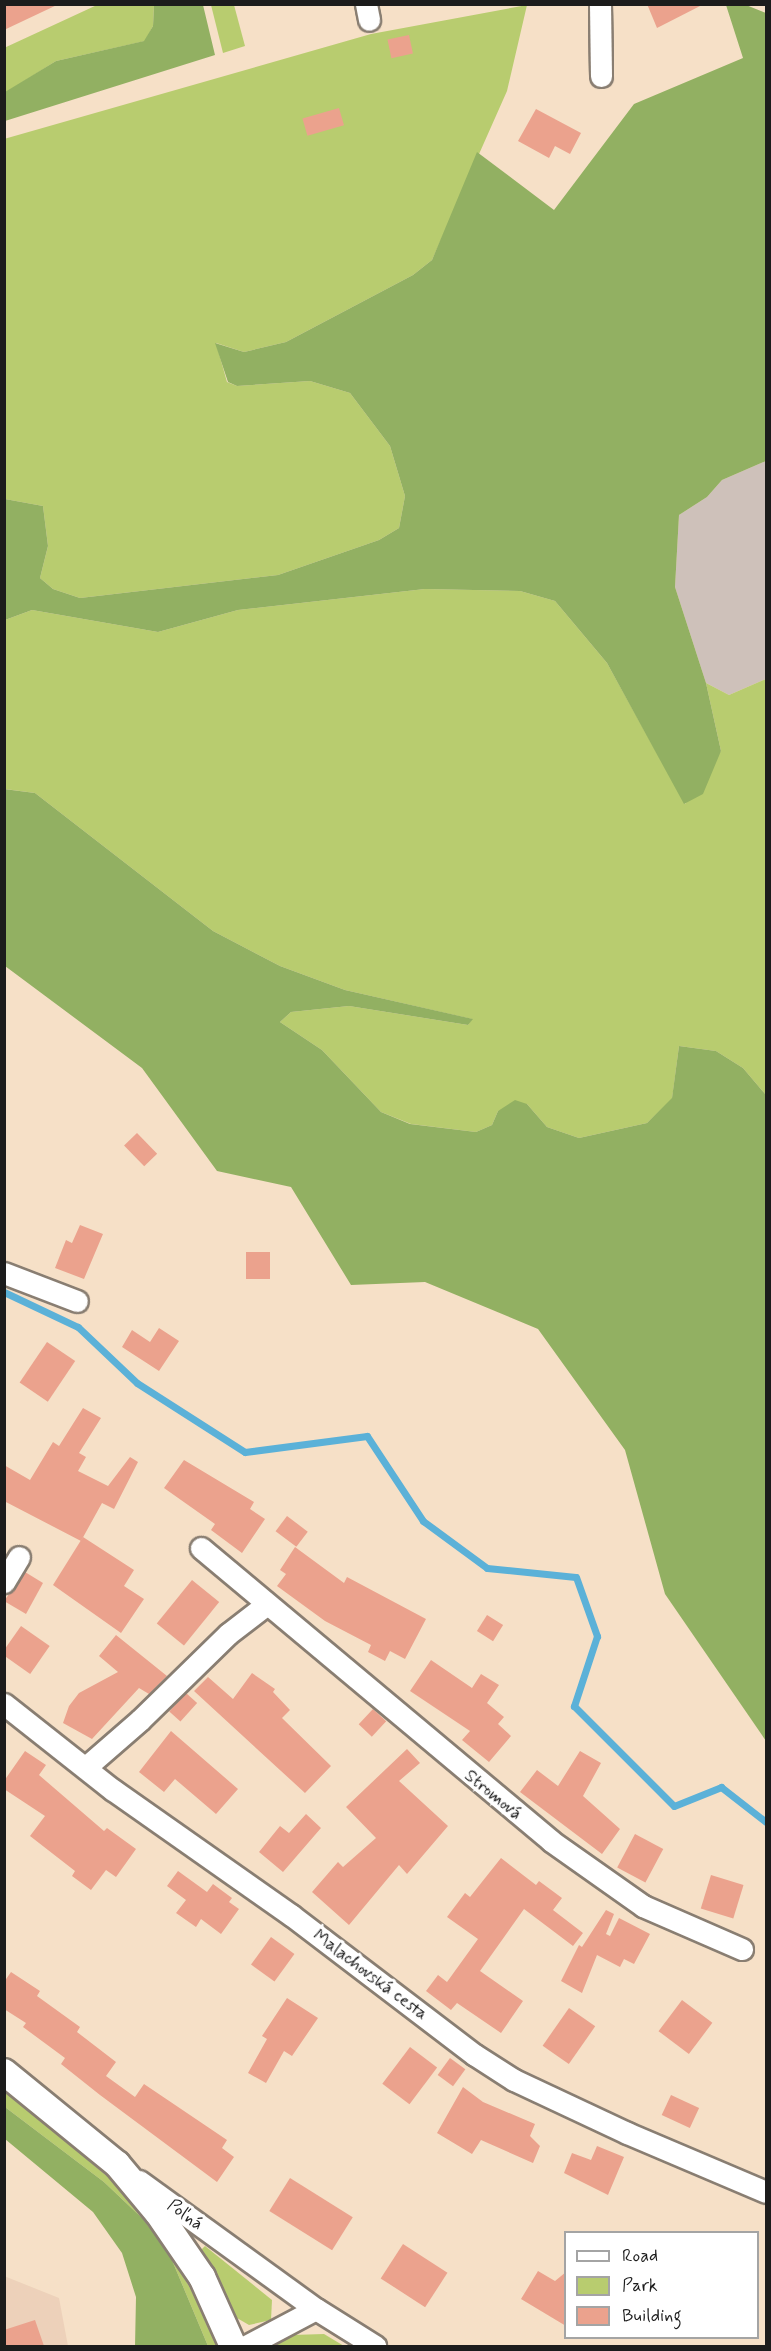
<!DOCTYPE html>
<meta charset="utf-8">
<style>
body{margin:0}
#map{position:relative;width:771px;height:2351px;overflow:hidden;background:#f6e0c7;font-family:Mynerve,sans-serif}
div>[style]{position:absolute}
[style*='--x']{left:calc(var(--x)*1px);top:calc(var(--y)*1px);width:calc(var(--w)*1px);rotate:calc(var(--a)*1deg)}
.built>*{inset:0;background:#edd1ba}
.industrial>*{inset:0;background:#cec1ba}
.green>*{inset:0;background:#b8cc6f}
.forest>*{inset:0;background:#92b062}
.stream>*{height:7px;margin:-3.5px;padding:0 3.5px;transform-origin:3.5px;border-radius:3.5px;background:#5bb1d8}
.building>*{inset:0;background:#eba28d;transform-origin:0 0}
.roads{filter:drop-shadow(2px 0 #897e72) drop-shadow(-2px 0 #897e72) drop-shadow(0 2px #897e72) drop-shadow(0 -2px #897e72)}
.minor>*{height:21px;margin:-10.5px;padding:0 10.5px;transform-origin:10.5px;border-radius:10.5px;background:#fff}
.tertiary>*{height:26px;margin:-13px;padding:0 13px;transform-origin:13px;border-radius:13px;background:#fff}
span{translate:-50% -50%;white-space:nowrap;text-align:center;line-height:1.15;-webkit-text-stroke:6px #fff;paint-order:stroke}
.street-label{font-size:18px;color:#1c1c1c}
.frame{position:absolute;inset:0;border:6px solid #1c1c1c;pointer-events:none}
.legend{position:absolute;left:564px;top:2231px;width:195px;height:108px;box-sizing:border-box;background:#fff;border:2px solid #a4a4a4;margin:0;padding:8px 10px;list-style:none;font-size:18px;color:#1c1c1c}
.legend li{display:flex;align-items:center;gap:12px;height:30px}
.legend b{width:30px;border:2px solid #a4a4a4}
</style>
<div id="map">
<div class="built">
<i style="clip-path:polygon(4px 2276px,59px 2298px,68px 2346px,5px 2346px)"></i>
</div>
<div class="industrial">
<i style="clip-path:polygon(766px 461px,766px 679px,729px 695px,706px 683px,675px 587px,679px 515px,707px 497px,722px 480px)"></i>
</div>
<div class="green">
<i style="clip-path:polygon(97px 5px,154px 5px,153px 26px,145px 41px,56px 61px,5px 93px,4px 48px)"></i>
<i style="clip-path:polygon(211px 5px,234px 5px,245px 46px,223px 53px)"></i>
<i style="clip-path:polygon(527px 5px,507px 91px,432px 260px,413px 275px,286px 342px,244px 352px,216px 343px,227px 382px,237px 386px,310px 381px,350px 393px,390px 446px,405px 496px,399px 528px,379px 540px,278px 575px,80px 598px,53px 589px,40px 578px,48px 546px,43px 506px,5px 499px,4px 139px,371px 34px)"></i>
<i style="clip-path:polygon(425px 589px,520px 591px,555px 601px,607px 663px,685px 804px,721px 751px,706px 683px,729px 695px,766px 679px,766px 1095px,743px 1068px,716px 1051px,679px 1046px,672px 1099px,647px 1123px,579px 1138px,547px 1127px,527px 1104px,498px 1111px,492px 1125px,476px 1132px,411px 1124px,381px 1112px,322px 1050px,280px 1022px,291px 1012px,349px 1006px,468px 1025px,472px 1019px,345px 990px,280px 966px,213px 931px,35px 793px,5px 789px,5px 620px,32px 610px,158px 632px,238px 610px)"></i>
<i style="clip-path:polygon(5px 2089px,108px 2177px,143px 2219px,104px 2182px,5px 2107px)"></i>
<i style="clip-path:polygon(205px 2246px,272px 2300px,271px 2320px,249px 2325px,237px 2318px,201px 2250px)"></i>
<i style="clip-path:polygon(169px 2253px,204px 2311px,219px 2346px,208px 2346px)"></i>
<i style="clip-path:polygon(324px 2334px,344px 2346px,273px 2346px,292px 2335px)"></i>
</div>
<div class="forest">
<i style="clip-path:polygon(154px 5px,203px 5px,215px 55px,5px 121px,5px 92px,56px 61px,144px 41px,153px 26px)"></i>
<i style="clip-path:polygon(726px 5px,746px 5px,766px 13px,766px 461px,722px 480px,707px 497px,679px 515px,675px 587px,706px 683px,721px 751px,703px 794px,684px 804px,607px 663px,555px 601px,520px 591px,425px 589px,238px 610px,158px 632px,32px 610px,5px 620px,5px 499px,43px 506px,48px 546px,40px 578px,53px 589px,80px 598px,278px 575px,379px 540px,399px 528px,405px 496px,390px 446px,350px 393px,310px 381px,237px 386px,228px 382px,215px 343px,244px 352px,286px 342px,413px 275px,432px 260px,477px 152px,554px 210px,634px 104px,743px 58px)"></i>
<i style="clip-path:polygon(4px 789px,35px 793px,213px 931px,280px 966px,345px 990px,473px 1019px,468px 1025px,349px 1006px,291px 1012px,280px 1022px,322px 1050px,381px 1112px,410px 1124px,476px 1132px,492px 1125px,498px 1111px,515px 1100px,527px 1104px,547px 1127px,579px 1138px,647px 1123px,672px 1098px,679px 1046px,716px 1051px,743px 1068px,766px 1095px,766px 1741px,665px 1594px,625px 1450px,538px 1329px,425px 1282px,351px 1285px,291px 1187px,217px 1171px,142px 1068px,5px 966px)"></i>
<i style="clip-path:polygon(5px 2107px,104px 2182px,143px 2219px,169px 2253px,208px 2346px,135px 2346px,136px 2297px,122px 2253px,93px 2212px,5px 2139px)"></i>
</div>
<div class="stream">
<i style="--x:4;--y:1292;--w:82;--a:25.3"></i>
<i style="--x:78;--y:1327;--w:81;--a:43.5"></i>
<i style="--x:137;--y:1383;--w:128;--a:32.6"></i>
<i style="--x:245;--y:1452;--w:123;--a:-7.5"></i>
<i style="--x:367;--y:1436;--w:102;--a:56.6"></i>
<i style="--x:423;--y:1521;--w:79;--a:36.3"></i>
<i style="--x:487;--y:1568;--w:89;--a:5.8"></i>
<i style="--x:576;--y:1577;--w:63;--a:70.4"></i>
<i style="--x:597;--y:1636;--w:74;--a:108.2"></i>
<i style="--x:574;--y:1706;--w:141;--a:45"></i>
<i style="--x:674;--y:1806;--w:51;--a:-22"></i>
<i style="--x:721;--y:1787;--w:57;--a:37.9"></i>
</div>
<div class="building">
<i style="clip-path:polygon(4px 4px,59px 4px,4px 30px)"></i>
<i style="clip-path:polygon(647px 4px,704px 4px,657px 28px)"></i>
<i style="left:409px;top:35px;width:19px;height:22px;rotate:78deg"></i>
<i style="left:339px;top:108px;width:18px;height:38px;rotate:74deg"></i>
<i style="clip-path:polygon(536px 109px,581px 133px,570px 154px,555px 146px,549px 158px,518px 141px)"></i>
<i style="left:137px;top:1133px;width:29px;height:18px;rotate:46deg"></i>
<i style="clip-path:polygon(80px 1225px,103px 1234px,84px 1279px,55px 1268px,66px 1240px,72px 1243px)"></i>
<i style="left:246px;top:1252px;width:24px;height:27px"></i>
<i style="clip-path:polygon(159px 1328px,179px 1341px,159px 1371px,122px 1347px,132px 1330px,150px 1342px)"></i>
<i style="left:47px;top:1342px;width:34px;height:49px;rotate:34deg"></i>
<i style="clip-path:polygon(83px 1408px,101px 1418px,79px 1453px,86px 1457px,78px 1471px,108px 1486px,130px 1457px,138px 1462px,114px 1509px,102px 1503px,81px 1541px,4px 1501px,4px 1465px,30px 1480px,53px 1442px,59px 1446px)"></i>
<i style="clip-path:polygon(184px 1460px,254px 1502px,250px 1509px,265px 1519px,242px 1553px,211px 1530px,215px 1524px,164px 1488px)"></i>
<i style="left:287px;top:1516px;width:26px;height:19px;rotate:37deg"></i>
<i style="clip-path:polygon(83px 1537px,134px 1570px,124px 1586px,144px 1599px,121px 1633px,53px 1585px)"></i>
<i style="clip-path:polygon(295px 1547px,344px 1583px,347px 1577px,426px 1619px,405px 1659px,390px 1651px,385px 1661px,368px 1652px,371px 1645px,325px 1621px,277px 1586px,286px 1574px,280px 1570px)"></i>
<i style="clip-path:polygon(25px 1572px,43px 1583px,26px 1614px,4px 1601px)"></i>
<i style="left:192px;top:1580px;width:35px;height:56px;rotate:39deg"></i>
<i style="left:487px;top:1615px;width:19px;height:19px;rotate:32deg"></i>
<i style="left:21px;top:1626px;width:35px;height:34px;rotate:35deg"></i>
<i style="clip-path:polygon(116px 1635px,167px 1676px,149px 1694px,139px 1688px,92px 1739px,63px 1723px,69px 1706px,79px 1693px,118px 1672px,99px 1656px)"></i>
<i style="clip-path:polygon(431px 1660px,472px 1688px,481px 1674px,499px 1685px,487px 1703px,504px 1717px,498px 1724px,511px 1736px,489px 1762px,462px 1740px,470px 1731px,410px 1691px)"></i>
<i style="clip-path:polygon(252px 1673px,275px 1689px,273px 1692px,290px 1710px,282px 1718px,331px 1766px,305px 1793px,194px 1691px,208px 1677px,233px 1699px)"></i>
<i style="left:186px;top:1693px;width:15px;height:25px;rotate:42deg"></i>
<i style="left:373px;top:1709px;width:18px;height:21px;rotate:43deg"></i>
<i style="clip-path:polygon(171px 1731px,238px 1789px,216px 1814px,175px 1779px,164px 1792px,139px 1772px)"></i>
<i style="clip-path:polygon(407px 1749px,420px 1763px,399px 1781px,448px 1826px,407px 1874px,399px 1865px,349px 1925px,312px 1892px,338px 1862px,343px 1867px,376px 1838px,346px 1807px)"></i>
<i style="clip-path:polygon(25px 1751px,46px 1765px,39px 1775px,104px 1831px,107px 1828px,136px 1849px,116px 1877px,106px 1870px,91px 1890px,72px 1876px,75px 1871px,30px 1836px,45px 1816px,4px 1789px,4px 1781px)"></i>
<i style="clip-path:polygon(580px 1751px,601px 1763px,583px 1796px,620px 1829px,602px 1854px,520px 1792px,537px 1770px,558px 1786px)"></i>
<i style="clip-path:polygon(306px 1814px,321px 1828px,283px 1872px,259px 1852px,280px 1826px,289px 1833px)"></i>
<i style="left:635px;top:1834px;width:32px;height:38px;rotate:28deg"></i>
<i style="clip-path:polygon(501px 1858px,536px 1885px,539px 1881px,562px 1898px,553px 1910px,583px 1933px,573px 1946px,524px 1909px,480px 1971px,523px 2001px,501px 2033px,457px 2003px,451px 2010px,426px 1991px,438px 1975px,447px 1982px,478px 1939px,447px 1917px,465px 1893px,470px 1897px)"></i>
<i style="clip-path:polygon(178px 1871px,207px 1892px,213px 1884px,232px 1898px,229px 1902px,239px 1909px,221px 1934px,201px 1919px,196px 1927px,176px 1913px,186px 1900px,167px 1886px)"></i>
<i style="left:711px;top:1875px;width:34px;height:35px;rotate:17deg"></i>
<i style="clip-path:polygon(606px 1910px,614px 1914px,606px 1934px,610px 1936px,619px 1918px,650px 1934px,634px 1964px,624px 1959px,620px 1967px,597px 1955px,582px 1993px,561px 1981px,579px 1945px,582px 1947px)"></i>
<i style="left:271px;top:1937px;width:29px;height:34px;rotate:36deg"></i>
<i style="clip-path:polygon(11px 1972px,40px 1991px,37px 1996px,80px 2027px,77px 2032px,116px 2062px,106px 2076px,135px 2097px,144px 2084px,227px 2140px,222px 2148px,234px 2157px,217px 2182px,100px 2095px,61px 2064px,65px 2058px,23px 2027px,26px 2023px,4px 2009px,4px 1982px)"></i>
<i style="clip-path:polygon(287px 1998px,318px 2018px,292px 2056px,284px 2051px,266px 2083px,248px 2073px,267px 2039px,262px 2036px)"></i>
<i style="left:682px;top:2000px;width:38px;height:39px;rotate:37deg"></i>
<i style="left:569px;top:2008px;width:32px;height:46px;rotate:35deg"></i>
<i style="left:410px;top:2047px;width:34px;height:46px;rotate:37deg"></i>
<i style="left:450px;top:2058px;width:19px;height:21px;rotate:36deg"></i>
<i style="clip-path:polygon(463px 2087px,483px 2102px,535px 2124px,530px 2136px,540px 2146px,533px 2163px,481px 2140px,472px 2154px,437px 2133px)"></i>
<i style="left:671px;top:2095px;width:31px;height:22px;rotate:25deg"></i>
<i style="clip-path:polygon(597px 2146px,624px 2157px,608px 2195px,564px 2173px,572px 2153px,591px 2160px)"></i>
<i style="left:290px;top:2178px;width:74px;height:39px;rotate:32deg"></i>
<i style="left:403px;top:2244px;width:53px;height:41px;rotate:33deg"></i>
<i style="clip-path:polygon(538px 2271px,555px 2281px,566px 2272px,566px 2326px,521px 2299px)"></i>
<i style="clip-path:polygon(35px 2320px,44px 2346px,4px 2346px,4px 2330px)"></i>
</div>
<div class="roads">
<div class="minor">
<i style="--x:366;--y:4;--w:16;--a:79"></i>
<i style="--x:600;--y:4;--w:72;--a:89.2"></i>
<i style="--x:4;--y:1273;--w:78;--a:21"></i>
<i style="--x:201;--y:1548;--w:456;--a:39.9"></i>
<i style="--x:551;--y:1841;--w:113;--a:35.2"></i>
<i style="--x:643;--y:1906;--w:108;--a:23.5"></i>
<i style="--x:4;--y:1582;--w:29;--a:-59"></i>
<i style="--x:4;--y:1704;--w:139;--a:38.3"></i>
<i style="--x:113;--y:1790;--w:218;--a:35.1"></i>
<i style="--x:291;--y:1915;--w:231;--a:37.3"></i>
<i style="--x:475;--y:2055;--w:46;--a:32.7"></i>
<i style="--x:514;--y:2080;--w:125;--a:25.1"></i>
<i style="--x:627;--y:2133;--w:151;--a:23"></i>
<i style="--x:86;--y:1767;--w:72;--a:-41"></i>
<i style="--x:140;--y:1720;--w:123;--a:-44.3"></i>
<i style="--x:228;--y:1634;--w:49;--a:-37.6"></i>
<i style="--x:139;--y:2181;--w:218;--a:35.9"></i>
<i style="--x:316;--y:2309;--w:70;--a:32.1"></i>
<i style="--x:246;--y:2346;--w:79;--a:-27.9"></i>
</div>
<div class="tertiary">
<i style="--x:4;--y:2072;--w:146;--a:39.2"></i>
<i style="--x:117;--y:2164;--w:64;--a:50.1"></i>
<i style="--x:158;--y:2213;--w:78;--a:55.5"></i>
<i style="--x:202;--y:2277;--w:76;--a:65.8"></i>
</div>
</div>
<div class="street-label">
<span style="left:493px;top:1795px;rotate:39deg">Stromová</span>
<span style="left:370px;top:1975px;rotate:37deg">Malachovská cesta</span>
<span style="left:185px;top:2215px;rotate:36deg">Poľná</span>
</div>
<div class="frame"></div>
<ul class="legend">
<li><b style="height:8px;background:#fff"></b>Road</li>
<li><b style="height:16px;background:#b8cc6f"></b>Park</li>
<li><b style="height:16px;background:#eba28d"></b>Building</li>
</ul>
</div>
